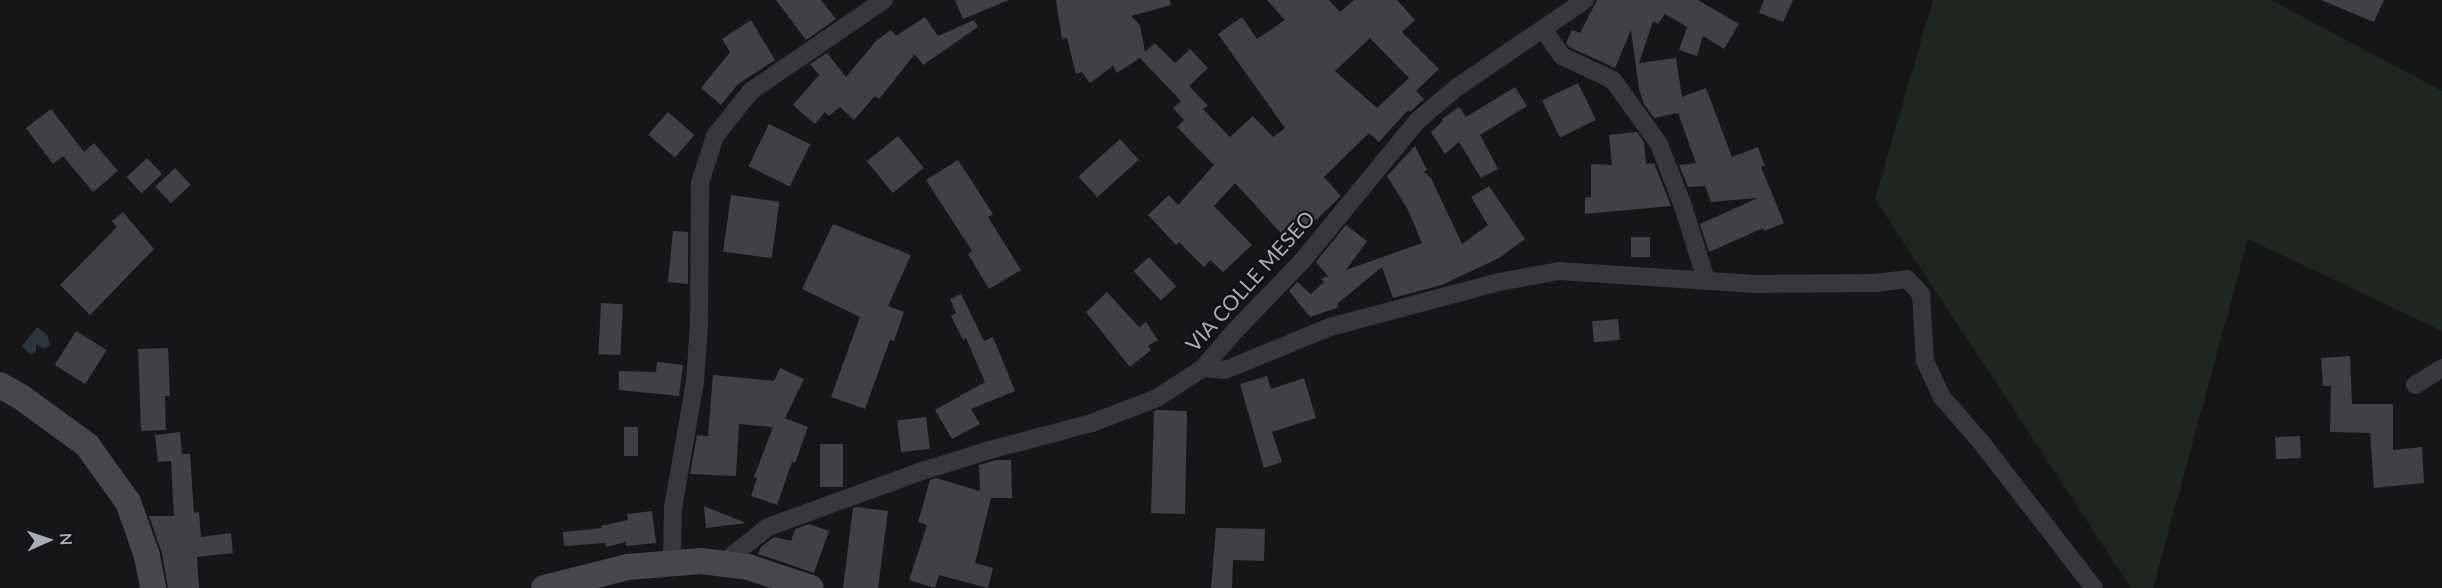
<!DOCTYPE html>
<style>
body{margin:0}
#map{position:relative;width:2442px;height:588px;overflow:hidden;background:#161618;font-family:Lato,sans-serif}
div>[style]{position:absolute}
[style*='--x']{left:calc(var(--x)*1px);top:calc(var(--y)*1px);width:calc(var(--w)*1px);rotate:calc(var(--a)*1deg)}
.green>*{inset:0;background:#1e261f}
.water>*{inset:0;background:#2c353c}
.building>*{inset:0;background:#404145;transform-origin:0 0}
.street>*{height:18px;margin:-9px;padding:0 9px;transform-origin:9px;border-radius:9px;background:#37383d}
.secondary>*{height:26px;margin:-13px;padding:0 13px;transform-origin:13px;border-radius:13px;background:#45474d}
span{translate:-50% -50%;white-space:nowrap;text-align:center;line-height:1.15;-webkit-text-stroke:4.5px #111113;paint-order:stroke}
.street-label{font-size:21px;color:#a8adb8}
.north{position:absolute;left:18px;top:510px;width:60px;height:60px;-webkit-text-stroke:4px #111113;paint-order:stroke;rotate:87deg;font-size:16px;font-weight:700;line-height:24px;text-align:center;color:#a8adb8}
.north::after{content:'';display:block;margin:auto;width:21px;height:27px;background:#a8adb8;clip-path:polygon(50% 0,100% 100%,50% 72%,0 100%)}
</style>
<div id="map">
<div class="green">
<i style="clip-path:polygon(1933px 0,2271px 0,2442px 91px,2442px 331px,2248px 239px,2153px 588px,2131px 588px,1875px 199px)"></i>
</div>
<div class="water">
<i style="clip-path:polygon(37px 327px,48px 336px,50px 345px,44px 349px,36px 344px,36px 352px,30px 354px,22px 346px)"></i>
</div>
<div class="building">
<i style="clip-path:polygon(776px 0,821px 0,836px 19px,806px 40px)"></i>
<i style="clip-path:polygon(955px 0,1009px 0,963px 19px)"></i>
<i style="clip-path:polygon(evenodd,1056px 0,1170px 0,1171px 5px,1131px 16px,1140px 25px,1145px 52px,1155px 43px,1175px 63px,1190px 49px,1208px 68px,1189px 86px,1208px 106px,1203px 109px,1230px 137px,1253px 116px,1273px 137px,1285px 128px,1218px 34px,1242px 17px,1257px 39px,1285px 20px,1267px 0,1329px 0,1340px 12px,1354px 0,1397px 0,1415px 20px,1402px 32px,1439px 69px,1416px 91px,1424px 99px,1410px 112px,1408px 110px,1379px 142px,1369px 133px,1324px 177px,1341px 196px,1291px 244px,1235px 183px,1214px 206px,1252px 245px,1223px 272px,1210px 260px,1204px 267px,1179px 242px,1176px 245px,1148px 215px,1169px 195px,1178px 205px,1214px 165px,1177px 127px,1184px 120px,1173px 108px,1181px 101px,1140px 58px,1117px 73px,1113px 66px,1090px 83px,1082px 72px,1076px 74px,1067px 38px,1062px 39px,1056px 0,1370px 38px,1409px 78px,1377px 108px,1335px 71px,1370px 38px)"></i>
<i style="clip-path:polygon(1597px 0,1698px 0,1739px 24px,1724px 49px,1703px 36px,1697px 56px,1679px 50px,1687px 27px,1665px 14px,1658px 24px,1653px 21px,1639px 63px,1676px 58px,1682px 97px,1706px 88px,1732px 157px,1758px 147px,1765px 166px,1761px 167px,1784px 223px,1764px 231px,1763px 228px,1709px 252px,1700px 224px,1758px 198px,1711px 202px,1705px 186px,1688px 187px,1679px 165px,1696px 163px,1678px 113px,1654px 118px,1644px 104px,1639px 89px,1631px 30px,1615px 68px,1569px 47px,1566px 43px,1572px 30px,1580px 33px)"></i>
<i style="clip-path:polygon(1764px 0,1793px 0,1783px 22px,1759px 13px)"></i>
<i style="clip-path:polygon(2321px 0,2384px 0,2374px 22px)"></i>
<i style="clip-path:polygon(925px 17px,938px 36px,974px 20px,978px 27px,923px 65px,915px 54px,879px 99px,875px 96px,854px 120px,840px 107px,829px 116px,825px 112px,815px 124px,793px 105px,819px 75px,810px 64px,827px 53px,846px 77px,877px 40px,891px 30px,896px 36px)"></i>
<i style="clip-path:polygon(751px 20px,775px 60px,738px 84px,721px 105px,701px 88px,730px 52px,722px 39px)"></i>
<i style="left:1578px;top:83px;width:41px;height:40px;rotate:64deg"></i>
<i style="clip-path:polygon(1515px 87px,1527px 106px,1480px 135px,1498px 169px,1481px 178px,1459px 142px,1445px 154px,1431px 132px,1443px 121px,1442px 119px,1459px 107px,1466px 117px)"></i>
<i style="clip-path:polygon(51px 109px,84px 152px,94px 143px,118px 171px,93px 192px,63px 156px,53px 164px,26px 128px)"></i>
<i style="left:668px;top:112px;width:35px;height:30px;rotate:41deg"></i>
<i style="left:769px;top:124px;width:46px;height:47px;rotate:26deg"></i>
<i style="clip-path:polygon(1637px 132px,1644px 142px,1646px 164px,1654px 163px,1671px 206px,1585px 214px,1585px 198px,1591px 197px,1591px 164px,1612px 165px,1609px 135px)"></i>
<i style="left:898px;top:136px;width:41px;height:40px;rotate:51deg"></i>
<i style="left:1120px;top:139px;width:28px;height:56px;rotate:48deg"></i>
<i style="clip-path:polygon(1415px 146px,1427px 170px,1424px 172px,1431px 178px,1462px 244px,1488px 225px,1471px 197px,1489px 186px,1525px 239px,1499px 258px,1442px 285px,1393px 298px,1382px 267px,1337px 304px,1339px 307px,1310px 317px,1289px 291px,1297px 282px,1311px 294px,1324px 282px,1321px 279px,1328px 276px,1316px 262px,1346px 225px,1367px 241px,1346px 270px,1422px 243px,1408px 210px,1387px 176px)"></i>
<i style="left:147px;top:158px;width:22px;height:28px;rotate:47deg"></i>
<i style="clip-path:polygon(958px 160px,993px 214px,988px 217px,1021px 270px,989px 289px,968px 254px,972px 251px,926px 180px)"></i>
<i style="left:175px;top:168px;width:23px;height:27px;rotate:47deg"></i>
<i style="left:731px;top:195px;width:49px;height:57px;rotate:8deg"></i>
<i style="clip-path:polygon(123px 212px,154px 249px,90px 315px,60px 285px,117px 227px,112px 221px)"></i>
<i style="clip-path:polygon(833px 224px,911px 255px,888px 306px,904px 312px,894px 341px,890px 340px,865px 409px,831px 397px,860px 317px,802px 289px)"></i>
<i style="clip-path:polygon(673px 231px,688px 232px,688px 284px,668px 282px)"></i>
<i style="left:1650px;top:237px;width:20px;height:19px;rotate:90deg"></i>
<i style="left:1149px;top:257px;width:40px;height:21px;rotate:47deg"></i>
<i style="clip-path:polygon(1107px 292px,1139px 327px,1146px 322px,1158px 340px,1148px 346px,1151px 350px,1130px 367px,1086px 312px)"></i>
<i style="clip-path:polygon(961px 294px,984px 341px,993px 337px,1015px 391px,971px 409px,980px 424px,952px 439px,935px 410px,985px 382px,966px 338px,963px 340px,951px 316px,956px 313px,950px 299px)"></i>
<i style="left:601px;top:303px;width:22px;height:51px;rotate:3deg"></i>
<i style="left:1618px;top:319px;width:21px;height:26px;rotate:85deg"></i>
<i style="left:76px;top:331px;width:36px;height:40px;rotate:32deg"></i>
<i style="clip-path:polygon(168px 348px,170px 396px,165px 396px,166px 430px,141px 431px,138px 349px)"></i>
<i style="clip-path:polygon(2350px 356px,2352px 404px,2393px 404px,2393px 450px,2422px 447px,2424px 483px,2374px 488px,2370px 433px,2330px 432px,2331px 386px,2323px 386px,2321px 358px)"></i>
<i style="clip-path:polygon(657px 362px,683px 365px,679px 396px,619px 390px,619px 371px,656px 372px)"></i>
<i style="clip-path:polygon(780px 368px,804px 379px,785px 418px,808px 427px,795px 463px,792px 462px,777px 505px,751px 496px,757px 478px,754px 477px,773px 427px,739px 424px,736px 476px,690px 474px,697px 435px,708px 436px,713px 375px,774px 381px)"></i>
<i style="clip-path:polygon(1267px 376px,1271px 389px,1304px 378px,1316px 418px,1272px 432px,1282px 462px,1264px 468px,1240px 384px)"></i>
<i style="clip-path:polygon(1157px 410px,1187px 411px,1185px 514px,1151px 513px,1154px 411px)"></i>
<i style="left:926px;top:417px;width:32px;height:29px;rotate:83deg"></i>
<i style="left:624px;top:427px;width:14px;height:29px"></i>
<i style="clip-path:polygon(180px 432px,182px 454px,190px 454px,194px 513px,199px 512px,201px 537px,231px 533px,233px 553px,197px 557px,199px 588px,168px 588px,162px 553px,149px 516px,174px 516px,171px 461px,158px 462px,155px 435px)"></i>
<i style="left:2300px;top:436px;width:22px;height:25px;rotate:87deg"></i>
<i style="left:820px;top:444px;width:23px;height:43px"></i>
<i style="clip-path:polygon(996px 460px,1011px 460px,1012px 498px,991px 498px,975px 563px,993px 568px,988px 588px,939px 575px,935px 588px,909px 580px,927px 525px,918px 522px,930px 480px,936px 478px,980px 491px,979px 465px)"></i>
<i style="clip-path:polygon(704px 506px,746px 523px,706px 528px)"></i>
<i style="clip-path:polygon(856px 507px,888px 511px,878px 588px,843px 588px,853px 508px)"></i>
<i style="clip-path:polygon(652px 511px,656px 543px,626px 546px,626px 542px,606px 547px,605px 543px,564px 546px,563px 532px,602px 528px,601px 526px,628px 520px,627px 514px)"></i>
<i style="clip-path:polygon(809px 524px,829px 531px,814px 573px,758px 554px,761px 547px,774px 537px,791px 541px,795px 529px)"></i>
<i style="clip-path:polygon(1216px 528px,1265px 529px,1264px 561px,1233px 560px,1232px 588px,1211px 588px)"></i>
</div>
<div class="street">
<i style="--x:1543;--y:29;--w:33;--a:55"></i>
<i style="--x:1562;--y:56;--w:56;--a:25.2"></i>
<i style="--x:1613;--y:80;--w:79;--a:54.3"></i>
<i style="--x:1659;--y:144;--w:66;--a:68.8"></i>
<i style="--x:1683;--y:206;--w:77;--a:72.7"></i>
<i style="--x:1203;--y:368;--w:22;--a:5"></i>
<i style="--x:1225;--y:370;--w:113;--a:-22.3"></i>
<i style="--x:1330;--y:327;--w:175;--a:-14.9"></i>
<i style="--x:1499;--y:282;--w:61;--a:-10.4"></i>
<i style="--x:1559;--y:271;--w:197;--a:3.8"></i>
<i style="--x:1756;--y:284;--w:119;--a:-0.5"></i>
<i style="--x:1875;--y:283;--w:32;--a:-7"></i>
<i style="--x:1907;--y:279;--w:21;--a:47"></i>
<i style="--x:1921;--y:294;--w:67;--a:86.6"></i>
<i style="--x:1925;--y:361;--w:38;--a:65"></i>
<i style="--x:1941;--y:396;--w:61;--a:49"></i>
<i style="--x:1981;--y:442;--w:185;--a:52.3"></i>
<i style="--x:2415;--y:385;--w:32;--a:-32"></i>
<i style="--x:672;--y:562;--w:54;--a:-88.9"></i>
<i style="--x:673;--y:508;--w:128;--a:-80.1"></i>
<i style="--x:695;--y:382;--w:58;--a:-86.1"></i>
<i style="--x:699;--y:324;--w:141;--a:-89.6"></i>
<i style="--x:700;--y:183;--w:49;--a:-72.3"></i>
<i style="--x:715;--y:136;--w:58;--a:-51.3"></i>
<i style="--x:751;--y:91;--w:161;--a:-34.4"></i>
<i style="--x:724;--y:562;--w:56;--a:-38.5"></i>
<i style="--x:768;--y:527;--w:161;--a:-20"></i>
<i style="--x:919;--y:472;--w:70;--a:-17.4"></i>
<i style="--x:986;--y:451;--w:110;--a:-14.8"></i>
<i style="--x:1092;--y:423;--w:70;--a:-21"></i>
<i style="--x:1157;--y:398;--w:55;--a:-33.1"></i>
<i style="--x:1203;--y:368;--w:46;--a:-49.4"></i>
<i style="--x:1233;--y:333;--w:101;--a:-46.2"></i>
<i style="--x:1303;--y:260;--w:181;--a:-50.6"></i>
<i style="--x:1418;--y:120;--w:50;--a:-40.1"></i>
<i style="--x:1456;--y:88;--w:156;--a:-34.3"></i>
</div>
<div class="secondary">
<i style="--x:0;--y:385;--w:24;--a:30"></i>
<i style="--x:21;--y:397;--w:82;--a:36"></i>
<i style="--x:87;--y:445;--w:70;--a:54.3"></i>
<i style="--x:128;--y:502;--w:57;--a:70.6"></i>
<i style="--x:147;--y:556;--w:33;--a:79"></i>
<i style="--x:544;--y:588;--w:87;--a:-14"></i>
<i style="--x:628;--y:567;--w:73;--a:-4.7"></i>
<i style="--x:701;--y:561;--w:47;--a:7.3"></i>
<i style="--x:748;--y:567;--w:66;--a:18.4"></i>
</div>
<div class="street-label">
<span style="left:1250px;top:281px;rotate:-48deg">VIA COLLE MESEO</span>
</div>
<div class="north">N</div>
</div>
